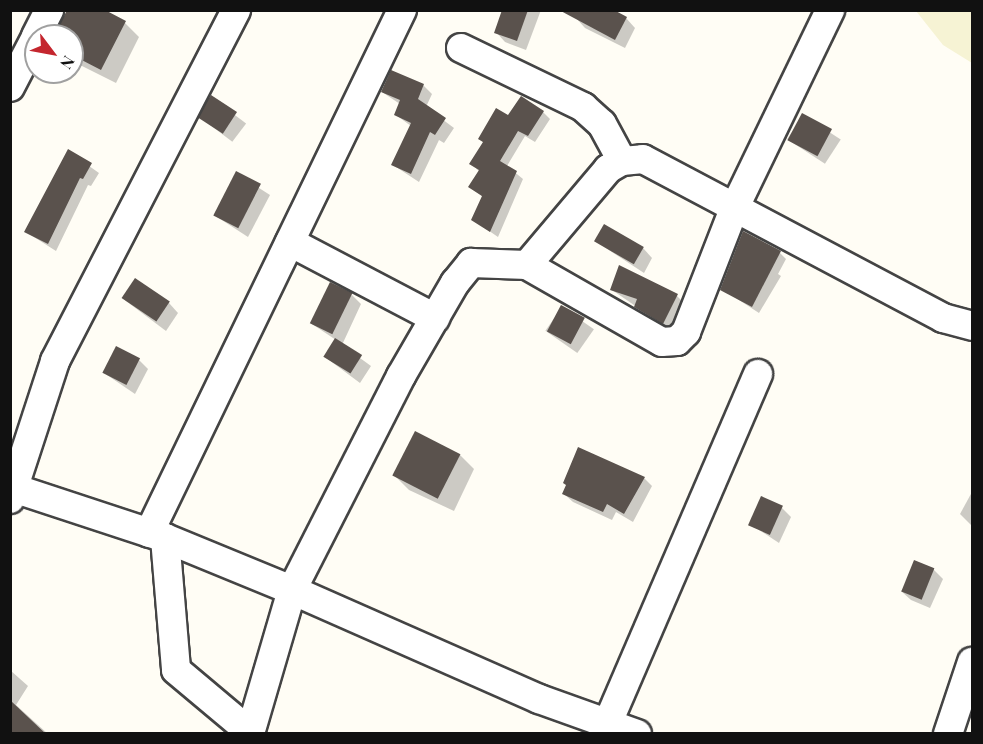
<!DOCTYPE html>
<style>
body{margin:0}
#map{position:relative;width:983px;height:744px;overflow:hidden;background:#fffdf5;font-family:"Playfair Display",serif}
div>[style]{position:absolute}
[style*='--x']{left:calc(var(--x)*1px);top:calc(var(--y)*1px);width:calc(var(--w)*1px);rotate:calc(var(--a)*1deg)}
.farmland>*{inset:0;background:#f6f3d4}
.shadow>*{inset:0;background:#0003;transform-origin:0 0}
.building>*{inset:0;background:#5a524d;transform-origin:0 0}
.roads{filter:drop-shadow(2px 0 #444) drop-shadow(-2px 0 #444) drop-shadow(0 2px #444) drop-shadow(0 -2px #444)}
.minor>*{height:28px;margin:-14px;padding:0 14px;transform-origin:14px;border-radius:14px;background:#fff}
span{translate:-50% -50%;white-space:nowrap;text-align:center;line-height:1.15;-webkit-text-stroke:6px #fff;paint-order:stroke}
.frame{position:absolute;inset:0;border:12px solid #111;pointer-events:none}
.north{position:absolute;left:24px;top:24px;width:60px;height:60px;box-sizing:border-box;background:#fff;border:2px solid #a0a0a0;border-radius:50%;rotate:122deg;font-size:16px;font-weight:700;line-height:24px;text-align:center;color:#111}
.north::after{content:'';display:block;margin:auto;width:21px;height:27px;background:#c4262e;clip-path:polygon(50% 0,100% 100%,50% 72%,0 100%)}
</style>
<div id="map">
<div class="farmland">
<i style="clip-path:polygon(916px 11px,972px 11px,972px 63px,943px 45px)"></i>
</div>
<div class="shadow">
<i style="clip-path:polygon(504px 10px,541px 10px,526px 50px,505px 42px,496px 32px)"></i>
<i style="clip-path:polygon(576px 18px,626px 18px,635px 28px,625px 48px,585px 28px)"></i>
<i style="clip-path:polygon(125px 23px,139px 37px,116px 83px,72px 61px,72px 36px,56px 36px)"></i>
<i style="clip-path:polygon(423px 85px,432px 94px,426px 107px,454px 128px,444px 143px,439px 140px,419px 182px,393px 165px,411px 126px,396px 115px,400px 104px,382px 92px)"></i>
<i style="left:211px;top:97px;width:44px;height:23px;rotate:37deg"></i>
<i style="clip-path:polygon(543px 112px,550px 119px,535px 142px,525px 136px,507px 166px,523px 179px,498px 237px,473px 220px,483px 197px,470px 187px,480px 172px,471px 164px,484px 143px,480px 139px,509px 117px)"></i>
<i style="left:803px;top:115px;width:45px;height:29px;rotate:33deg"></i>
<i style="clip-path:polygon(68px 151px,99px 173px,91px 186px,88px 185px,56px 251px,26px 232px)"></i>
<i style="clip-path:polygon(236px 173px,270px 195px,248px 237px,214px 215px)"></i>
<i style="clip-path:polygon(595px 241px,643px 248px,652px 258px,644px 273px)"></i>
<i style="clip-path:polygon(778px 251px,786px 259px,778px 274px,781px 276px,759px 313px,722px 289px)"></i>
<i style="clip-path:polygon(612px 290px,677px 296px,685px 304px,672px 331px)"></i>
<i style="clip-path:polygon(352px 295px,361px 304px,342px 345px,371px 366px,360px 383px,325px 357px,336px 340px,312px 324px)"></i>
<i style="clip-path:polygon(122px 298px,169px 303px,178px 313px,166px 331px)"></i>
<i style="left:562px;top:307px;width:39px;height:29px;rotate:35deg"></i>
<i style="clip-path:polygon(139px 360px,148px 369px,135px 394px,104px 373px)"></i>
<i style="clip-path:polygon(460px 455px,474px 469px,454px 511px,409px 490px,395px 476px)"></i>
<i style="clip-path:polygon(644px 478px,652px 486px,633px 522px,616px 512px,612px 520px,573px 502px,564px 494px)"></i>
<i style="clip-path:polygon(972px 492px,972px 526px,960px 514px)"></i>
<i style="clip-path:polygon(782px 508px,791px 517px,779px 543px,750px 524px)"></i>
<i style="clip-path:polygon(933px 569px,943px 579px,930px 608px,911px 600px,901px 591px)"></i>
<i style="clip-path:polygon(10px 670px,28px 686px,16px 705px,48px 734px,10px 734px)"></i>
</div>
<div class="building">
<i style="clip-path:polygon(67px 10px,105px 10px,126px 21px,101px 70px,72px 55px,72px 36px,54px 36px)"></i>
<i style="clip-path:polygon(502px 10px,528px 10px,517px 41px,494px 33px)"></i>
<i style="clip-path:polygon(559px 10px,614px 10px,627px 17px,615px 40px)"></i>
<i style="clip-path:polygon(391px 70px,424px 84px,418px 99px,446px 118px,435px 135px,430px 132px,411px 174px,391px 165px,411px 123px,394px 115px,400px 100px,381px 92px)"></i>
<i style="left:211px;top:95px;width:31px;height:26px;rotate:33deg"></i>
<i style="clip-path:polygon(521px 96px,544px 111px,528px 136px,518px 131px,500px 161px,517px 171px,490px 232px,471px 220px,482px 196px,468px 187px,479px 170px,469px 164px,483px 142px,478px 139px,496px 108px,508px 115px)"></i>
<i style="left:802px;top:113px;width:34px;height:31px;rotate:28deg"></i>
<i style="clip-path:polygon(68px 149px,92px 163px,83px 179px,80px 178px,48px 244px,24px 232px)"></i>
<i style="left:236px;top:171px;width:28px;height:50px;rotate:27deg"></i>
<i style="left:604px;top:224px;width:46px;height:20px;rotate:30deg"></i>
<i style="clip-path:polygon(743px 231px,781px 251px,752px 307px,720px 290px)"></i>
<i style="clip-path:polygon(619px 265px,678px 294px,663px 324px,634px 307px,637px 299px,610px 290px)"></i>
<i style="left:135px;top:278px;width:42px;height:24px;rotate:34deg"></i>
<i style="left:330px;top:282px;width:25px;height:46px;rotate:26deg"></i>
<i style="left:561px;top:305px;width:27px;height:30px;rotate:28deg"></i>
<i style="left:335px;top:338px;width:32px;height:22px;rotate:32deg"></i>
<i style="left:116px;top:346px;width:27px;height:30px;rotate:27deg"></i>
<i style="left:415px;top:431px;width:51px;height:50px;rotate:27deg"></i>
<i style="clip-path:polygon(578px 447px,645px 477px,624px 514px,607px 504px,603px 512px,562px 494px,566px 485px,563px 483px)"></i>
<i style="left:761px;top:496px;width:24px;height:32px;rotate:24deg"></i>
<i style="left:914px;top:560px;width:22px;height:34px;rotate:22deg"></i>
<i style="clip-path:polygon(10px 700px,46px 734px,10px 734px)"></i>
</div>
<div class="roads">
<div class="minor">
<i style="--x:36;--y:36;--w:29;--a:-63"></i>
<i style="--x:461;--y:48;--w:136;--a:25.8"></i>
<i style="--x:583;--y:107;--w:25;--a:42"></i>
<i style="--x:602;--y:124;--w:42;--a:61.6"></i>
<i style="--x:10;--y:87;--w:56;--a:-62.5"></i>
<i style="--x:290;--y:242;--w:164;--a:27.7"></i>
<i style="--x:527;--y:265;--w:155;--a:29.7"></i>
<i style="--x:662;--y:342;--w:15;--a:-4"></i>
<i style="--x:677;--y:341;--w:13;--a:-45"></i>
<i style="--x:686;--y:332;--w:132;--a:-68.7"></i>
<i style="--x:734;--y:209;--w:221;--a:-64.2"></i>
<i style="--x:10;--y:487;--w:163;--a:18.2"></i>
<i style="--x:165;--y:538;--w:132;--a:85.2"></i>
<i style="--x:176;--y:670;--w:97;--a:40"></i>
<i style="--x:10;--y:499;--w:145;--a:-71.9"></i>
<i style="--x:55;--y:361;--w:395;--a:-62.7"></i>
<i style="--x:149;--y:533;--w:581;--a:-64.18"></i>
<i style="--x:165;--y:538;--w:137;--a:22.3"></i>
<i style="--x:292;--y:590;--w:150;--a:106.3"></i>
<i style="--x:603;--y:734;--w:392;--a:-66.7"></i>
<i style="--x:637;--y:734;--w:104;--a:-160.3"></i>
<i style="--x:539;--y:699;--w:270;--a:-156.2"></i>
<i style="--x:292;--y:590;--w:240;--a:-63"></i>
<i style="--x:401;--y:376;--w:108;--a:-59.9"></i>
<i style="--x:455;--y:283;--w:26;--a:-51"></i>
<i style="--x:471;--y:263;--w:56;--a:2"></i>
<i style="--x:527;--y:265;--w:126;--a:-49.8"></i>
<i style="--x:608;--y:169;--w:16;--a:-30"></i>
<i style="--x:622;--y:161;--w:21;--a:-5"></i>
<i style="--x:643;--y:159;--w:340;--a:27.9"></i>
<i style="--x:943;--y:318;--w:30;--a:15"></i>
<i style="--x:948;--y:734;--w:76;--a:-71.6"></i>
</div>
</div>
<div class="frame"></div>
<div class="north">N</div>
</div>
